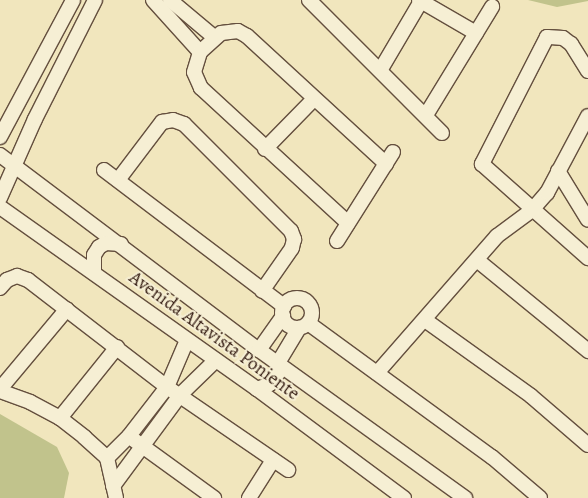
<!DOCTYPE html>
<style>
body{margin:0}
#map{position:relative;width:588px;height:498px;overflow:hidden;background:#f1e6bd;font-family:Alegreya,serif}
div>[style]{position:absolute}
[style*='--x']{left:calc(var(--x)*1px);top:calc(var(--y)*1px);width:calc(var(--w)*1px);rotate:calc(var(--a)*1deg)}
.green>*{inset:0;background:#c1c38c}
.roads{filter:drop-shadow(1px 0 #644f3e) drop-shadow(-1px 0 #644f3e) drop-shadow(0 1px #644f3e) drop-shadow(0 -1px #644f3e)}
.minor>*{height:14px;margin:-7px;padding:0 7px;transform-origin:7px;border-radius:7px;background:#f6efd4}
.minor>.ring{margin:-7px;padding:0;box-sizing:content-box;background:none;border:14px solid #f6efd4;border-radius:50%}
span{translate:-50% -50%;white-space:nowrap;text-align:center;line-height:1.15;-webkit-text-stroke:4px #f6efd4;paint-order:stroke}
.street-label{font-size:19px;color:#351d13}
</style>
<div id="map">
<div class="green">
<i style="clip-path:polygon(528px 0,588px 0,588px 1px,557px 7px)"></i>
<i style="clip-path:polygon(0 414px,57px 447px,69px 473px,64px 498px,0 498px)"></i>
</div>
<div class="roads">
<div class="minor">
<i style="--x:153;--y:0;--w:70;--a:47.9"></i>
<i style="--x:170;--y:0;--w:57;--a:40.1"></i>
<i style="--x:309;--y:0;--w:188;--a:45"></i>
<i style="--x:419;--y:0;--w:66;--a:30.1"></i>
<i style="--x:381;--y:69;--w:79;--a:-59.5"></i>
<i style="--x:588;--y:71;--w:32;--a:-122"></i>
<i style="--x:571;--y:44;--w:10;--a:-143"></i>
<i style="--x:563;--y:38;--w:16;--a:-176"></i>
<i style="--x:547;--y:37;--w:143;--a:117.1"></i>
<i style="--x:482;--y:164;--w:142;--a:41.6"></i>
<i style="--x:426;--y:115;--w:127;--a:-58.6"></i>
<i style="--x:0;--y:137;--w:155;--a:-61.9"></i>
<i style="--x:265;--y:149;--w:69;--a:-45.6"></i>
<i style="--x:0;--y:155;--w:324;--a:37"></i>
<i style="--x:259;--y:350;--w:254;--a:35.7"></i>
<i style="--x:104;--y:170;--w:226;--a:37.1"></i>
<i style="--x:558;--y:171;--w:57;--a:58.5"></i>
<i style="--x:118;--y:180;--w:73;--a:-52.8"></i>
<i style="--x:162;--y:122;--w:11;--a:-10"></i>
<i style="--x:173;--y:120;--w:12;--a:20"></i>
<i style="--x:184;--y:124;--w:151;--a:45"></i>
<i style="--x:291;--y:231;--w:9;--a:69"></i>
<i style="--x:294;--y:239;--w:9;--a:103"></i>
<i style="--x:292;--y:248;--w:52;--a:124.9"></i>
<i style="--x:0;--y:198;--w:86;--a:-66.1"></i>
<i style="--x:35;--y:119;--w:133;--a:-63.2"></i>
<i style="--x:0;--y:207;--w:315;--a:35.3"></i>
<i style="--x:257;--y:389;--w:183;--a:36.6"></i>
<i style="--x:348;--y:223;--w:200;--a:-137.4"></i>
<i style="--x:201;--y:88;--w:17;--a:-114"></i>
<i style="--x:194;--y:72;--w:21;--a:-73"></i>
<i style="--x:200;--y:52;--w:28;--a:-42"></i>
<i style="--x:221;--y:33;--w:17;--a:-7"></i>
<i style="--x:238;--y:31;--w:10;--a:29"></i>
<i style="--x:247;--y:36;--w:189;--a:42.6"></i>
<i style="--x:337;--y:241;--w:105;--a:-57.8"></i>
<i style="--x:477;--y:260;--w:144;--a:39.3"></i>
<i style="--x:94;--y:273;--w:18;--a:-90"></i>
<i style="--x:94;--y:255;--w:9;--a:-58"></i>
<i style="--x:99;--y:247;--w:8;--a:-30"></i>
<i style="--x:106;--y:243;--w:15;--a:4"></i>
<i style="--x:0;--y:288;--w:11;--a:-49"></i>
<i style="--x:7;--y:280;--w:11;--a:-22"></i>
<i style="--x:17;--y:276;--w:12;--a:20"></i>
<i style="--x:28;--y:280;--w:175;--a:37.6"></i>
<i style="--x:167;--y:387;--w:147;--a:34.4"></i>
<i class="ring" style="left:282px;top:298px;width:16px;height:16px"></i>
<i style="--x:425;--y:320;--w:130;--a:35.6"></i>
<i style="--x:531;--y:396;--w:75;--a:40.7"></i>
<i style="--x:308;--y:323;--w:228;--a:36.1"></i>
<i style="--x:492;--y:457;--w:63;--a:40.5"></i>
<i style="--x:259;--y:350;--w:42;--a:-54.8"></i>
<i style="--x:377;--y:373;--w:182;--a:-48.8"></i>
<i style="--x:497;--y:236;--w:44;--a:-36.6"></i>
<i style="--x:532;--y:210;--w:23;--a:-49"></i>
<i style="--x:547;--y:193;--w:87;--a:-62"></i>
<i style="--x:0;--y:389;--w:104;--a:-50.1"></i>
<i style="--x:257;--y:389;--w:14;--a:-21"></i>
<i style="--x:270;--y:384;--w:14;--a:-54"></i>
<i style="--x:278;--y:373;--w:10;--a:-90"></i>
<i style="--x:278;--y:363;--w:41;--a:-59"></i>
<i style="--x:0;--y:391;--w:32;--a:20"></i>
<i style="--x:30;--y:402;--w:34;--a:28"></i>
<i style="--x:60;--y:418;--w:31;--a:38"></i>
<i style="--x:84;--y:437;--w:31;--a:42"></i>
<i style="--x:107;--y:458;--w:41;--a:77.3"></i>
<i style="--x:60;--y:418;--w:91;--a:-51.2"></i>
<i style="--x:134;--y:440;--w:99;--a:35.9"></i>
<i style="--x:107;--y:458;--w:31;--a:-45"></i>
<i style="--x:129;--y:436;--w:62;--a:-52.2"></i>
<i style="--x:167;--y:387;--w:51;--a:-66.9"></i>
<i style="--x:113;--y:486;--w:113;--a:-53.6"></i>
<i style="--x:180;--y:395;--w:50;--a:-44.2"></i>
<i style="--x:249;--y:498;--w:45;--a:-57.7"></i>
</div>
</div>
<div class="street-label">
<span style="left:214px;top:336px;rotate:36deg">Avenida Altavista Poniente</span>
</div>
</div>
